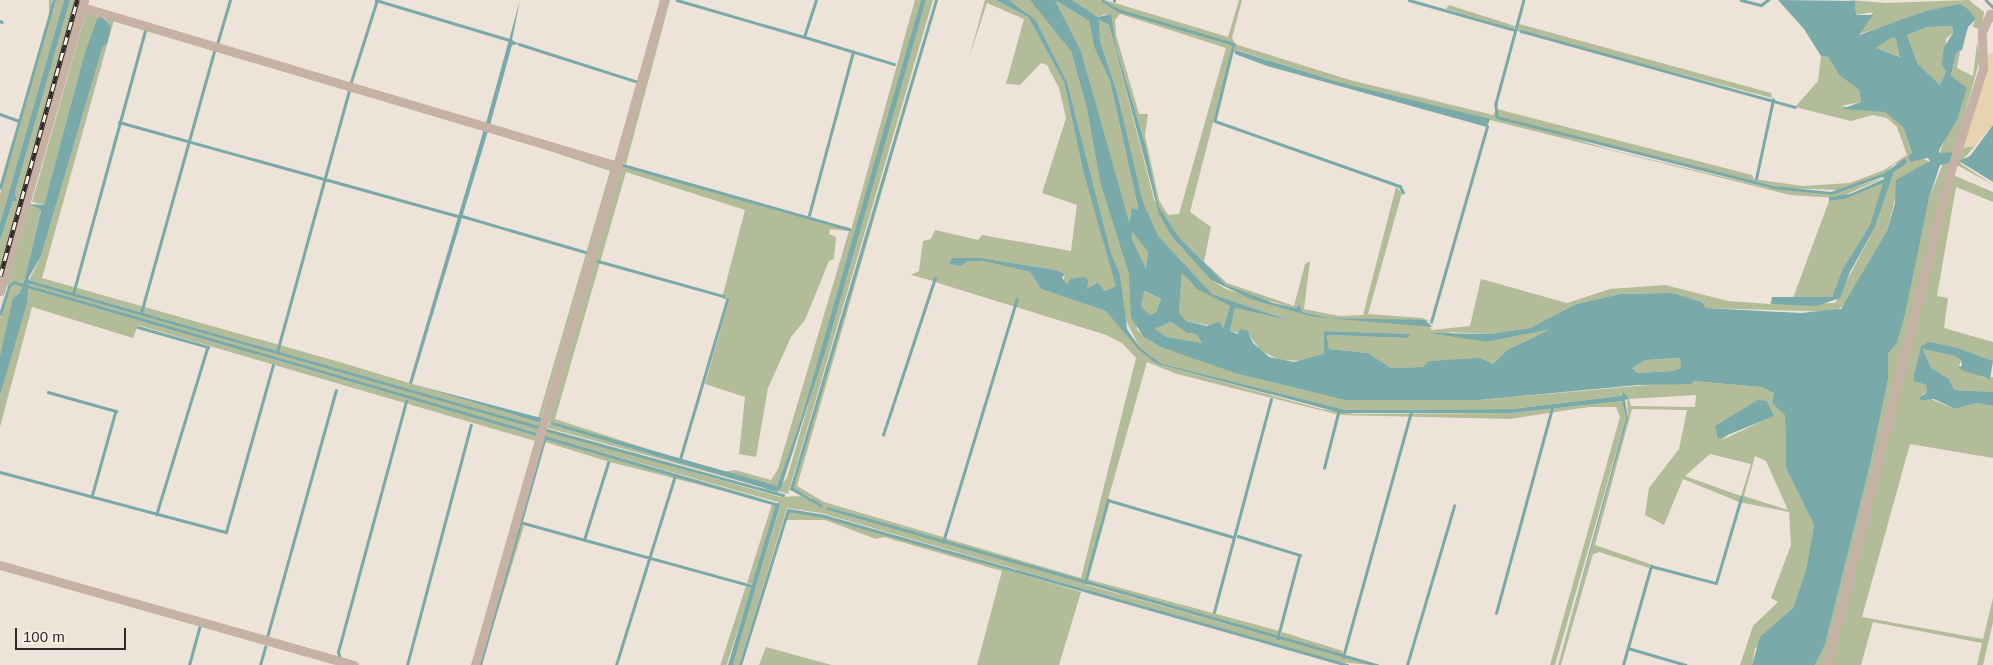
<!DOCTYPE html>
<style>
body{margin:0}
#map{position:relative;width:1993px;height:665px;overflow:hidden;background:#eee3d8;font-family:Helvetica,sans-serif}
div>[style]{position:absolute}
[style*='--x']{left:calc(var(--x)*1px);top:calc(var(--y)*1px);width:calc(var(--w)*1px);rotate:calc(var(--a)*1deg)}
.green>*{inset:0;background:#b2bc99;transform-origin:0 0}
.sand>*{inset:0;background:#e8d2b0}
.water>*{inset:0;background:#79a9a8}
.stream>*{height:2.5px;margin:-1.25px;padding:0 1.25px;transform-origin:1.25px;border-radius:1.25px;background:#79a9a8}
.street>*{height:9px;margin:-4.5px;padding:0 4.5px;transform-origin:4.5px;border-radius:4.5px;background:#c5b2a5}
.rail>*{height:4.5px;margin-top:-2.25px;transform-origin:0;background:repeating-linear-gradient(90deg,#f7ede3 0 8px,#312926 0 16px);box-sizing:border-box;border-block:1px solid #312926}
span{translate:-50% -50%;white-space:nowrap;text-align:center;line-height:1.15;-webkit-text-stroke:4px #f7ede3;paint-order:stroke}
.scale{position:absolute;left:15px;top:628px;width:111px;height:22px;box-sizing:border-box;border:2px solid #312926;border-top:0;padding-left:6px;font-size:15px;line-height:18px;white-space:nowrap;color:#312926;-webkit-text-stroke:4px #f7ede3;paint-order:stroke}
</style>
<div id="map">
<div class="green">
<i style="left:49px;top:0;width:3px;height:123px"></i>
<i style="clip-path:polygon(56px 0,64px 0,0 223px,0 194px)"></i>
<i style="clip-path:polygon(70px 0,76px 0,0 269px,0 241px,13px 201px,17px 201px,15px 193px)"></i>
<i style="clip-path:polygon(667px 0,670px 0,626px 164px,622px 163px)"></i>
<i style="clip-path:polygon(915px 0,921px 0,902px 69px,801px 419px,777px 486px,722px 472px,735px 470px,771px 480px,778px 469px,849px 231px,830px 229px,829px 234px,836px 237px,834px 259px,829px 261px,805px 320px,791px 337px,768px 388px,756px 457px,739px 454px,745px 397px,705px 384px,729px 301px,722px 298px,745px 210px,626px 172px,555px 419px,679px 459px,549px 422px,622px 166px,851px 230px)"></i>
<i style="clip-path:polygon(926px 0,933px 0,788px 494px,548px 428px,549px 424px,776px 491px,787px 478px)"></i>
<i style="clip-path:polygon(937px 0,797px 486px,824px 502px,943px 537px,943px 541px,829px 507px,828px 510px,1080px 581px,944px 541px,945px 538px,1081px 578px,1136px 358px,1122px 343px,1106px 335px,935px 282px,935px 279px,933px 281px,911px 275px,919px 271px,923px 241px,931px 239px,935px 230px,978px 240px,982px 235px,1071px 251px,1077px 205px,1042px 193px,1066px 118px,1059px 88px,1047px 65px,1041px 63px,1020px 85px,1006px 84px,1024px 19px,987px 3px,969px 58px,985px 0,996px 0,1028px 17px,1064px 82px,1083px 171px,1117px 286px,1105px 291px,1098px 284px,1086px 290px,1087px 283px,1079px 280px,1070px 279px,1067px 284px,1063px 282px,1065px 274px,1056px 270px,981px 258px,952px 258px,949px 264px,961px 266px,968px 261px,983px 261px,1030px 272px,1041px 289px,1106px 311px,1157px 364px,1321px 409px,1355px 414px,1512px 413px,1622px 401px,1626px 418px,1555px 665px,1550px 665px,1620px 417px,1616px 407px,1589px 407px,1510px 419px,1340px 415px,1177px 374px,1147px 362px,1084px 584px,1371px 665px,1338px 662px,821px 513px,787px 508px,739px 665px,733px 665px,781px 503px,545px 436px,546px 430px,780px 497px,801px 496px,821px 507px,810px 497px,792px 489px)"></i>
<i style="clip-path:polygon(evenodd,1009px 0,1030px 0,1036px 4px,1071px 51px,1087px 109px,1100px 182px,1129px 275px,1137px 330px,1152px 342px,1238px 374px,1345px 400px,1479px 400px,1693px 381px,1761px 387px,1774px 393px,1772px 403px,1785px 414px,1786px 468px,1814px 525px,1806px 570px,1793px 608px,1755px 649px,1752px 665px,1740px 665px,1753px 626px,1778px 602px,1771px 598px,1791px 545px,1789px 512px,1739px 502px,1683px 479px,1664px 525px,1645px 515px,1649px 488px,1679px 449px,1687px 410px,1632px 409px,1595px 545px,1650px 564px,1649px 568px,1599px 552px,1593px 554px,1561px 665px,1558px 665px,1628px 419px,1627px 397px,1621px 393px,1621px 396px,1512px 409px,1346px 410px,1179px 369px,1162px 364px,1140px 348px,1124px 317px,1120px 274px,1111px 253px,1067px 82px,1036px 20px,1009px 0,1696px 395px,1695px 407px,1631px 406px,1629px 399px,1696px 395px,1009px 0,1767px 401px,1773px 416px,1722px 440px,1767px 401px,1009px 0,1710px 454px,1751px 464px,1741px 496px,1685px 476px,1710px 454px,1009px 0,1755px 456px,1766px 461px,1788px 510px,1744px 496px,1755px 456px)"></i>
<i style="clip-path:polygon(1055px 0,1089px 21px,1094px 47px,1110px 81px,1138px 207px,1137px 211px,1132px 209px,1128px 223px,1081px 51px)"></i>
<i style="clip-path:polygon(evenodd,1072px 0,1099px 0,1117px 11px,1233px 45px,1190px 212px,1211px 227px,1204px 262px,1227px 283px,1294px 306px,1305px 264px,1310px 261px,1304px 309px,1339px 316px,1363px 315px,1396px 187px,1402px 193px,1368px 314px,1422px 318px,1430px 321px,1330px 318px,1303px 312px,1297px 304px,1296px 308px,1257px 298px,1226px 285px,1179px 237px,1159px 207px,1146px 147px,1106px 14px,1098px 17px,1072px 0,1120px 14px,1226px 48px,1179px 214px,1168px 215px,1159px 200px,1145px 136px,1148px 114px,1139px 114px,1116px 35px,1115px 20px,1120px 14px)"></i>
<i style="clip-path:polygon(1105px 0,1228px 37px,1239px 0,1242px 0,1232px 38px,1235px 44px,1350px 80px,1493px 115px,1497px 109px,1752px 175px,1754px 179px,1803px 186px,1850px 183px,1884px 170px,1907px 155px,1897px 127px,1887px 118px,1873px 115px,1851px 121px,1795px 107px,1818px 81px,1821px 56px,1828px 57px,1839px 75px,1859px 90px,1861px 102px,1841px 106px,1885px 112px,1893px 117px,1903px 127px,1912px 154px,1930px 162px,1900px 179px,1887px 231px,1845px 304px,1835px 312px,1706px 308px,1702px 302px,1671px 293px,1620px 294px,1576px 304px,1530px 328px,1490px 334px,1447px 332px,1487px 342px,1554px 328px,1507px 350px,1493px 364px,1480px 359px,1428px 361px,1423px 367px,1391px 368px,1368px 353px,1329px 349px,1327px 335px,1408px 338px,1409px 334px,1324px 331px,1324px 354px,1308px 361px,1280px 360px,1261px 351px,1249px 335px,1230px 331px,1235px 308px,1291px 321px,1212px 294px,1157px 236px,1143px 202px,1117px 92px,1100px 39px,1099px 20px,1109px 25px,1154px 199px,1172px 237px,1211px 280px,1226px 289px,1314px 317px,1427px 324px,1432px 330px,1470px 326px,1481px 279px,1567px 303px,1610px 289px,1665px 285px,1728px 301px,1770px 304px,1772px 297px,1772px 304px,1835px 303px,1875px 227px,1894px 172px,1907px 162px,1894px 164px,1886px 173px,1839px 190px,1784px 188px,1612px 148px,1495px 115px,1612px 150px,1769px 188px,1829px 195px,1886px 177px,1838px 198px,1790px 195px,1338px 82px,1243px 52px,1236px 50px,1234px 54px,1235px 44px,1118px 9px)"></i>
<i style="clip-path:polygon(1849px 0,1886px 3px,1969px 0,1984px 12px,1983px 20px,1980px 30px,1972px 26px,1976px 19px,1969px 10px,1955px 5px,1856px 35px,1873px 12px,1856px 15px,1855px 2px)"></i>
<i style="clip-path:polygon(1449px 5px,1515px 26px,1514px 29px,1446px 9px)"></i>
<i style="clip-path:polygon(86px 12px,102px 16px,83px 59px,44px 205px,32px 202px)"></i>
<i style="clip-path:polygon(106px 18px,114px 20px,42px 278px,343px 363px,541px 423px,540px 427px,29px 280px,41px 256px,103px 46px,107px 44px)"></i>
<i style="clip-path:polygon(1519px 24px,1771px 93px,1772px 98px,1517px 31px)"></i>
<i style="clip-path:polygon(1952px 26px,1953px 33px,1946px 39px,1946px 71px,1940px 85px,1918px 64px,1907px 35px,1928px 27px)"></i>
<i style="clip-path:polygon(1893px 37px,1896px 39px,1901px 57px,1876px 48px)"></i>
<i style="clip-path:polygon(1977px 43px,1980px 59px,1954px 152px,1939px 154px,1967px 88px,1951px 77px,1956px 52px,1960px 52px,1957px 68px,1973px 76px)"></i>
<i style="clip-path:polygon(484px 129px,613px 168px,541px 418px,538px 418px,610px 171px)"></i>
<i style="clip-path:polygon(1975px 146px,1960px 163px,1993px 185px,1957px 165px,1961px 148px)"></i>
<i style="clip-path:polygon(1944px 161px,1950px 163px,1825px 665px,1815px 665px,1825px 645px,1870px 465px,1888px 380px,1888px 354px,1897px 343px,1929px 198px)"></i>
<i style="clip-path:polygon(1953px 175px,1993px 192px,1993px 202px,1956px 187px,1937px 296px,1948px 298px,1944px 328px,1993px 342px,1993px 361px,1958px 348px,1921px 346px,1913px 381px,1926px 385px,1927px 392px,1921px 395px,1955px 409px,1976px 403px,1993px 406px,1993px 458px,1910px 444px,1862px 617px,1983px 639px,1993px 598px,1993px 622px,1983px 665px,1977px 665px,1982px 643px,1873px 622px,1861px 665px,1830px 665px)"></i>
<i style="clip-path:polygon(1884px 182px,1870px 225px,1843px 268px,1832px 297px,1793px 298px,1829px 201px,1845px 199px)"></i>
<i style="clip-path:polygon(30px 204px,41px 209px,25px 278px,23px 284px,14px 281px,7px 286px,0 308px)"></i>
<i style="clip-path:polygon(1131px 231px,1148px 252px,1146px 270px,1132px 239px)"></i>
<i style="clip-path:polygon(1182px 272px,1192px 284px,1230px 306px,1223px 328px,1186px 321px,1179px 312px)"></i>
<i style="clip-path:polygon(28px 282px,276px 354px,539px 429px,538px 433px,407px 396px,27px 285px)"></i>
<i style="clip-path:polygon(15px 284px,23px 286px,0 356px,0 319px,8px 289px)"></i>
<i style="clip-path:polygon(27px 288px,406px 398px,537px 435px,535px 441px,138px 325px,133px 338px,32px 307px,0 427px,0 395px)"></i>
<i style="clip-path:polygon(1143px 291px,1161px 299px,1156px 312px,1150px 315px,1141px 306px)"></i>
<i style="clip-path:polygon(1171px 322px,1187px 333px,1196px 334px,1202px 343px,1167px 337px,1155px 329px)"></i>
<i style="clip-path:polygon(1923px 349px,1954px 356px,1961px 360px,1959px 367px,1984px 378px,1993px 377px,1993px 392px,1954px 390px,1949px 379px,1931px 368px)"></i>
<i style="clip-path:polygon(1680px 358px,1682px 368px,1673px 371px,1637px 373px,1632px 368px,1646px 360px)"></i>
<i style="clip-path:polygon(546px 438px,756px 497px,759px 500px,610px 462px,545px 442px)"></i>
<i style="clip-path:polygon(772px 504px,776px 505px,753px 585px,747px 583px)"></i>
<i style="clip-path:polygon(789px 511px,824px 516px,1081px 592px,1059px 665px,977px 665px,1002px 571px,884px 537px,876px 539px,825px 520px,786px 520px)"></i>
<i style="clip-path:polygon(521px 525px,524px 526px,481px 665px)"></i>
<i style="clip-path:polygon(1087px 579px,1279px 631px,1278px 636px,1086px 582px)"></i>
<i style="left:746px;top:586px;width:6px;height:83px;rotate:18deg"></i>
<i style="clip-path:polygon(1282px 632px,1343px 651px,1342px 655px,1280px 637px)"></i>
<i style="clip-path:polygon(766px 647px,806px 658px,832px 665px,759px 665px)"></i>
</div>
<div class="sand">
<i style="clip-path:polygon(1989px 53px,1993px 53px,1993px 125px,1975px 146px,1961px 148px)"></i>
</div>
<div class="water">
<i style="clip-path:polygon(64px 0,70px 0,15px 193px,17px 201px,13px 201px,0 241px,0 223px)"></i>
<i style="clip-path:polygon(520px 0,512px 40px,519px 44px,512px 45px,490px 125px,486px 123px)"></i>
<i style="clip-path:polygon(921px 0,926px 0,827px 346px,781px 488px,777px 492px,549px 424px,552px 422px,777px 486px,801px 419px)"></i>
<i style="clip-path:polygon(996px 0,1009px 0,1036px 20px,1067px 82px,1111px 253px,1120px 274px,1127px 329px,1140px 348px,1162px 364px,1346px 410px,1512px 409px,1621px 396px,1623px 392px,1629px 398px,1625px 400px,1628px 419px,1558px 665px,1626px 418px,1622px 401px,1512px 413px,1341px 413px,1157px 364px,1138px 349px,1106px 311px,1041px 289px,1030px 272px,983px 261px,968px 261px,961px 266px,949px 264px,952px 258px,981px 258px,1056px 270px,1065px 274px,1062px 278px,1067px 284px,1070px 279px,1084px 277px,1088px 280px,1087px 289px,1098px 283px,1105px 291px,1116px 286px,1083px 171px,1064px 82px,1028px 17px)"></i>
<i style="clip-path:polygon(evenodd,1030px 0,1072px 0,1098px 17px,1111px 14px,1116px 47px,1146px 147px,1159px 207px,1179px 237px,1226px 285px,1273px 303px,1296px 308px,1298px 304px,1303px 312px,1330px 318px,1425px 320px,1433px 327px,1314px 317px,1251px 299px,1211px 280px,1172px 237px,1159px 214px,1109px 25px,1099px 20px,1100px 40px,1117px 92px,1143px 202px,1158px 236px,1212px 294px,1291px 321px,1235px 308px,1230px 331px,1238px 334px,1240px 329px,1247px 330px,1253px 343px,1269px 357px,1294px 362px,1324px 354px,1324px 331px,1410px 334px,1408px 338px,1327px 335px,1329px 349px,1368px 353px,1391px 368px,1423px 367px,1428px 361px,1480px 358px,1493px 364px,1507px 350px,1551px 329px,1487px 342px,1431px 333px,1490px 334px,1530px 328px,1576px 304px,1620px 294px,1672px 293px,1702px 302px,1706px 308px,1801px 313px,1841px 309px,1887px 231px,1895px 203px,1896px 180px,1930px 161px,1928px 158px,1910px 162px,1908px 157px,1912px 153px,1903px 127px,1885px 112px,1842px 109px,1861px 102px,1859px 90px,1839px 75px,1828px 57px,1821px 56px,1804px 29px,1778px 0,1855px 1px,1856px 15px,1873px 15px,1859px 35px,1926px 11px,1960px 4px,1969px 10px,1976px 19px,1968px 27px,1962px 50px,1956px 53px,1951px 76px,1967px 88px,1957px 120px,1939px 150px,1939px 153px,1954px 152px,1950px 163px,1940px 165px,1929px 198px,1905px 314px,1897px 343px,1888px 354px,1888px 380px,1870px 465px,1825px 645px,1815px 665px,1752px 665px,1760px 637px,1793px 608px,1806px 570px,1814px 525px,1786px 468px,1785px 415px,1772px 403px,1774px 393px,1761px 387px,1693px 381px,1692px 384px,1638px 385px,1479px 400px,1345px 400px,1238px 374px,1161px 347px,1144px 337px,1131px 318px,1129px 275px,1100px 182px,1087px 109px,1071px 51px,1030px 0,1055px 0,1089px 21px,1094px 47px,1110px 81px,1138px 207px,1137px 210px,1132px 208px,1129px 222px,1081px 51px,1055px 0,1030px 0,1952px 26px,1953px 33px,1944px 47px,1942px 65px,1946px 71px,1940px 85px,1918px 64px,1907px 35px,1928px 27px,1952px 26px,1030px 0,1893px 37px,1896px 39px,1900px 57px,1876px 48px,1893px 37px,1030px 0,1132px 232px,1148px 252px,1146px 269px,1132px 239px,1132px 232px,1030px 0,1182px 273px,1197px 289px,1230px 306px,1223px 328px,1219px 322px,1207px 326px,1186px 321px,1179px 312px,1182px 273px,1030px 0,1144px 291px,1161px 299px,1156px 312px,1150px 315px,1141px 306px,1144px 291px,1030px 0,1171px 322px,1187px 333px,1196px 334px,1202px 343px,1167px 337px,1155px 329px,1171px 322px,1030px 0,1680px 358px,1681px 368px,1673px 371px,1637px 373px,1632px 368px,1646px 360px,1680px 358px)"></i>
<i style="clip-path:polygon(102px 16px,111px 27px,107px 44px,103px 46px,41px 256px,29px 277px,27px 303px,0 395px,0 356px,13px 298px,20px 293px,25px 278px,41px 210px,30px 204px,44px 205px,83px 59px,97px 19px)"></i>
<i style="clip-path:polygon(1235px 50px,1338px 82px,1490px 119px,1487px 127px,1267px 66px,1235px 54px)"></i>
<i style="clip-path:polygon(1993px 125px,1993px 182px,1959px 161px,1970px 156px)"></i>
<i style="clip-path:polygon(484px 129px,488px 131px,412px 384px,541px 418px,541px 423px,409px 383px)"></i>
<i style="clip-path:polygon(1905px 158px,1907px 163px,1894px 172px,1875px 227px,1850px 272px,1840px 298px,1816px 306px,1772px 304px,1772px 297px,1832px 297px,1843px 268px,1870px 225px,1883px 183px,1845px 199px,1829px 201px,1829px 197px,1850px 194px,1884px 179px,1882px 175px)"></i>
<i style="clip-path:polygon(1929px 342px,1958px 348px,1993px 361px,1990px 379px,1964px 371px,1958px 367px,1962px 366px,1961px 360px,1954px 356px,1923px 349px,1931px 368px,1949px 379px,1954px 390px,1993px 392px,1993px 406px,1976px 403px,1955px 409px,1934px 399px,1921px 400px,1919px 398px,1927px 392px,1926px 385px,1913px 381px,1914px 375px,1921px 346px)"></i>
<i style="clip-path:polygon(1758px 400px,1767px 401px,1774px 416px,1718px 439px,1715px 426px)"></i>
<i style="clip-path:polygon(781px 502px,733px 665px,728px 665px,776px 504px)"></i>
</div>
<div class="stream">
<i style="--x:376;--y:0;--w:139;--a:16.7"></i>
<i style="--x:677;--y:0;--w:132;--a:16.2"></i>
<i style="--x:804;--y:37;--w:39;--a:-72"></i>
<i style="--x:1102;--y:0;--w:19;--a:32"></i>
<i style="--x:1118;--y:10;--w:121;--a:16.3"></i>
<i style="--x:1234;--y:44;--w:79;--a:103.9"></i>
<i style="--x:1215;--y:121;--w:196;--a:19.4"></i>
<i style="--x:1400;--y:186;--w:7;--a:63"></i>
<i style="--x:1409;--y:0;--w:110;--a:15.8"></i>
<i style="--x:1524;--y:0;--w:108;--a:105.1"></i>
<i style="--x:1496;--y:104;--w:13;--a:86"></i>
<i style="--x:1497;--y:117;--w:285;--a:14.2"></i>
<i style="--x:1773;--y:187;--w:58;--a:5.9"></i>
<i style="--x:1831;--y:193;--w:54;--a:-19.4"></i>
<i style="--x:1741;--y:0;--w:21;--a:14"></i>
<i style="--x:1761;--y:5;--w:9;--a:-36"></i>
<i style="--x:1986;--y:0;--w:10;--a:45"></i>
<i style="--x:1114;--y:1;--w:1;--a:-90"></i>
<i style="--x:0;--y:21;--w:2;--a:27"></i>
<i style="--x:1521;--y:31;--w:284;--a:15.5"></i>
<i style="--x:805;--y:37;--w:93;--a:16.9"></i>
<i style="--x:217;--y:44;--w:46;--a:-73.5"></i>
<i style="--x:519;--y:44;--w:125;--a:17.7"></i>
<i style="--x:351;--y:82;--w:86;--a:-72.4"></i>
<i style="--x:0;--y:114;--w:20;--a:20"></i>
<i style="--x:119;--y:122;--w:353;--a:15.5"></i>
<i style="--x:623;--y:165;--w:235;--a:15.8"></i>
<i style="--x:1756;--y:179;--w:81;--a:-77.9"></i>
<i style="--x:0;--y:188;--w:196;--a:-74"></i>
<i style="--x:809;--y:215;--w:169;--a:-74.9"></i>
<i style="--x:462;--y:216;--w:128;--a:16.3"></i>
<i style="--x:598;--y:261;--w:130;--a:15.6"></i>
<i style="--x:28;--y:281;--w:530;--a:15.98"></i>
<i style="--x:27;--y:286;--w:531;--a:16.18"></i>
<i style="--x:73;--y:294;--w:273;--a:-74.7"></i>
<i style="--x:141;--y:313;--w:272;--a:-74.4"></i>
<i style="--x:0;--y:314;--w:29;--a:-72"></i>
<i style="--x:9;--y:286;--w:6;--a:-39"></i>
<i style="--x:14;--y:282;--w:9;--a:18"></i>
<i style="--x:1431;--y:322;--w:203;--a:-74"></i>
<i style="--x:138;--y:327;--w:73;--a:15.9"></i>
<i style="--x:208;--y:347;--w:175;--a:107"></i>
<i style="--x:277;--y:352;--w:272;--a:-74.6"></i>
<i style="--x:48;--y:392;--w:71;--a:15.6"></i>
<i style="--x:116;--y:411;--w:89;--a:105.6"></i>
<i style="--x:547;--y:430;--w:245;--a:15.4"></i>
<i style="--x:883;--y:435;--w:165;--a:-71.7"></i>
<i style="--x:680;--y:459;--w:166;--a:-73.5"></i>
<i style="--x:1324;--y:468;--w:57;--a:-75.7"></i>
<i style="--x:0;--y:472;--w:234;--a:14.9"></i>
<i style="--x:226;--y:532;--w:173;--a:-74.3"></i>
<i style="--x:821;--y:506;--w:34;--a:-150"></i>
<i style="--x:791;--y:489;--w:510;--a:-73.48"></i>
<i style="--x:828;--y:508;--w:571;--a:15.96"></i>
<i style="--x:520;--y:522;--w:241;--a:15.4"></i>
<i style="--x:1238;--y:536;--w:65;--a:17"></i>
<i style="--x:1300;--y:555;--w:86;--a:104.8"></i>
<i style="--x:584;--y:540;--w:81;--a:-72.7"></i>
<i style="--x:943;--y:542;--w:254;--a:-73.1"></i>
<i style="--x:1085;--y:583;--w:86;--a:-74.5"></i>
<i style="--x:1108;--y:500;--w:130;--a:16.5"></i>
<i style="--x:1214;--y:612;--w:220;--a:-75"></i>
<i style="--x:1496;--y:613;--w:213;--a:-74.7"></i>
<i style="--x:267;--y:637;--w:256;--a:-74.4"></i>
<i style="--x:1628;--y:648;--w:60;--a:16.3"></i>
<i style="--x:1343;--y:657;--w:255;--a:-74.5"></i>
<i style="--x:340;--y:659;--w:7;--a:-106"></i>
<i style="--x:338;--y:652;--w:260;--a:-74.8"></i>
<i style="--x:189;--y:665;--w:41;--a:-74.6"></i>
<i style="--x:260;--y:665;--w:19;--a:-74"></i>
<i style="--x:407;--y:665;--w:248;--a:-75.1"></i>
<i style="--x:480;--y:665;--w:237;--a:-74.1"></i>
<i style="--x:545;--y:437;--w:241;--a:16.2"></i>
<i style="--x:616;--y:665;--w:198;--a:-72.7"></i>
<i style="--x:740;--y:665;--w:162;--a:-72.8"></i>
<i style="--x:788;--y:510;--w:36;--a:9"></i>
<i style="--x:824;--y:516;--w:544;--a:15.9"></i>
<i style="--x:1407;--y:665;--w:166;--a:-73.5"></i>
<i style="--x:1623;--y:665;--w:103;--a:-74.2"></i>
<i style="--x:1651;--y:566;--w:67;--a:14.7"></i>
<i style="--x:1716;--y:583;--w:89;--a:-73.6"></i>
</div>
<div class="street">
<i style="--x:82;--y:7;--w:559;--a:16.52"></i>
<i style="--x:0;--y:291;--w:303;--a:-73.9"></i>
<i style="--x:0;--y:565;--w:368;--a:15.8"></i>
<i style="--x:475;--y:665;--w:691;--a:-74.13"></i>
<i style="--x:1827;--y:665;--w:497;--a:-76"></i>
<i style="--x:1947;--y:183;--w:121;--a:-72.6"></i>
<i style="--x:1983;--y:68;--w:36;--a:-92"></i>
<i style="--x:1982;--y:32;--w:20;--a:-66"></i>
<i style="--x:1990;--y:14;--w:4;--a:45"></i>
</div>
<div class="rail">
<i style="--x:0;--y:276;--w:287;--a:-74.4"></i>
</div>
<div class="scale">100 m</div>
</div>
